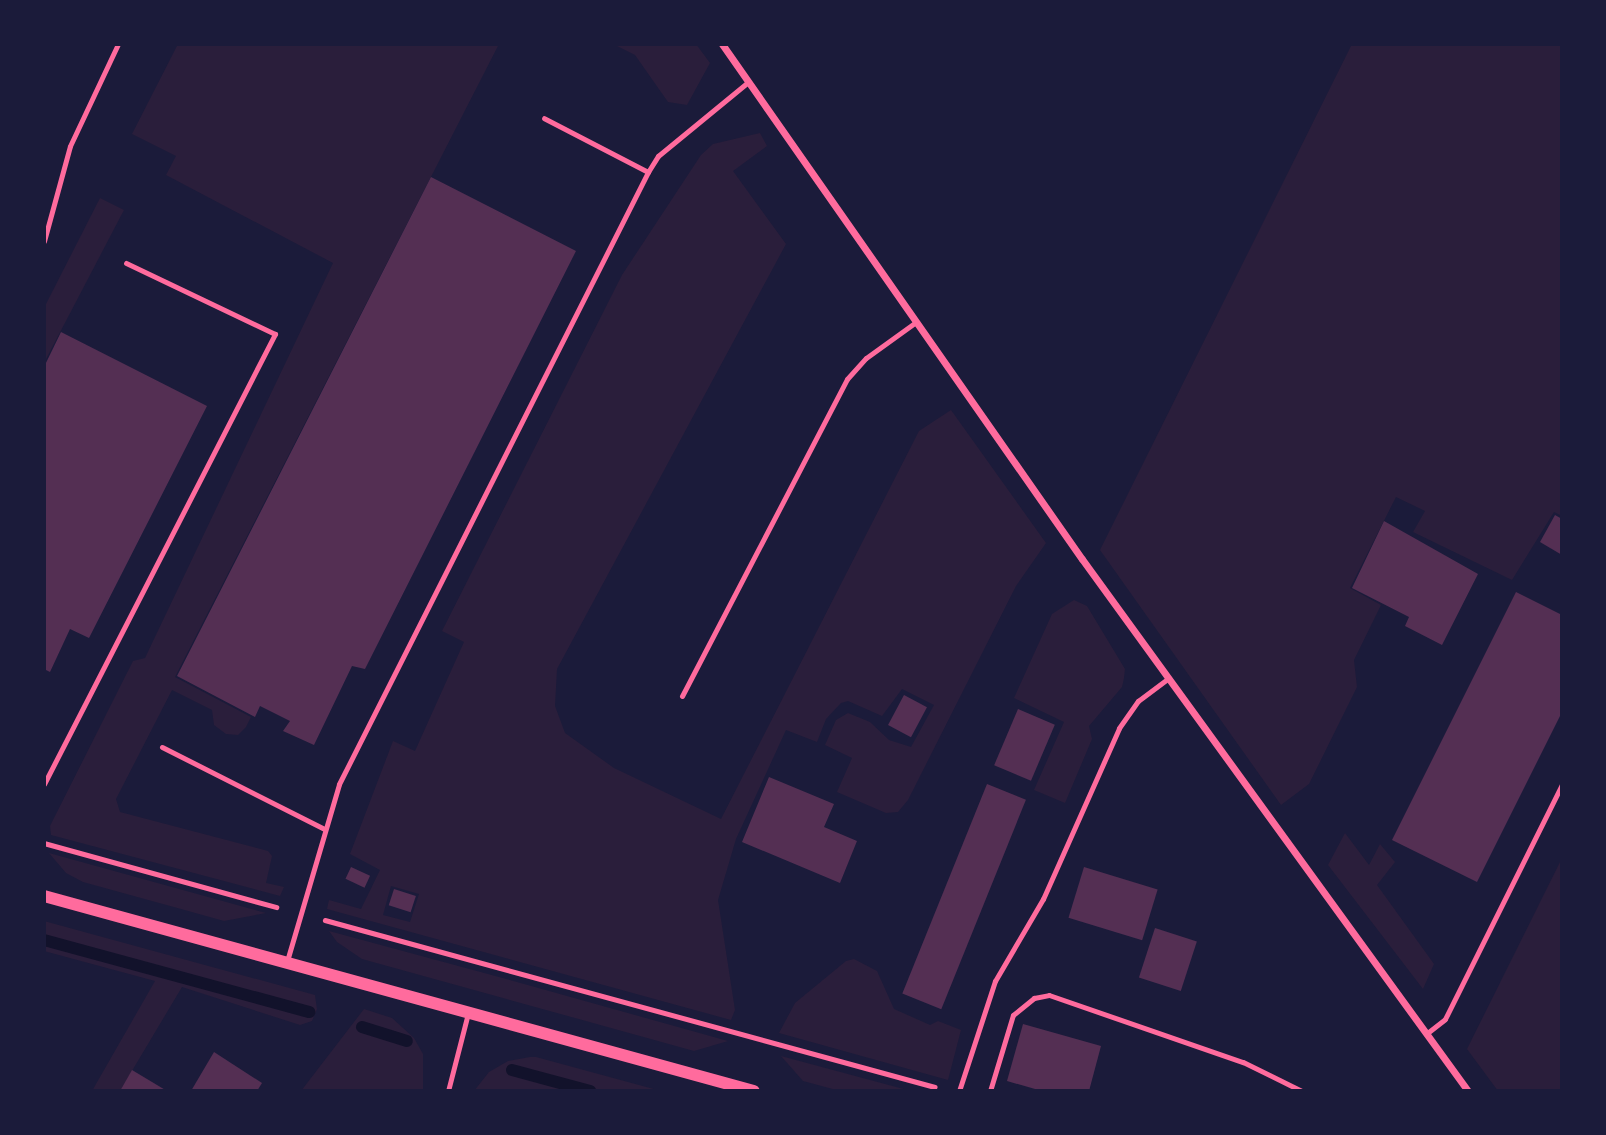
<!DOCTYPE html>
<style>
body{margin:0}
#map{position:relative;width:1606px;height:1135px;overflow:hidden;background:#1b1b3a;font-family:Signika,sans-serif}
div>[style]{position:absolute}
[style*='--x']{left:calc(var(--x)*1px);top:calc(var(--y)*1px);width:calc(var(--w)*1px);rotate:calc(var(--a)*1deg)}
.green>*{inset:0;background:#2a1e3b}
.stream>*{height:12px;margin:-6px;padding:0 6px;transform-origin:6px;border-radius:6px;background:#12122b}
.building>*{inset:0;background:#542f53;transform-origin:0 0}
.path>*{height:4.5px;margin:-2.25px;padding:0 2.25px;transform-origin:2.25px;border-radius:2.25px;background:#ff6b9d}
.service>*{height:5px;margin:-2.5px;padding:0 2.5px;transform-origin:2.5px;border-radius:2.5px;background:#ff6b9d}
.minor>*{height:7px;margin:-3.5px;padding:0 3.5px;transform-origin:3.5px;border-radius:3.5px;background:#ff6b9d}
.tertiary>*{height:12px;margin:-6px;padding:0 6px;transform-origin:6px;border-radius:6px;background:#ff6b9d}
span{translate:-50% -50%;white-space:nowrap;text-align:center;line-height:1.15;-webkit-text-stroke:7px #1b1b3a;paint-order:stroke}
.frame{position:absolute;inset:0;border:46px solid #1b1b3a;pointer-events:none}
</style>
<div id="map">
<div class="green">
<i style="clip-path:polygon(178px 44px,499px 44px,175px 677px,251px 717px,246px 727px,238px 735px,226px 734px,214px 725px,212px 710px,172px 690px,116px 799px,120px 812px,268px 851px,272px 856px,266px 883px,284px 887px,280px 896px,51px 835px,50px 826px,133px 661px,145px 658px,333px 263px,166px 175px,176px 156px,132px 134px)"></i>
<i style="clip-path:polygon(613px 44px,696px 44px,710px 63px,687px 105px,668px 102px,635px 55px)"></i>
<i style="clip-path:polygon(1352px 44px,1562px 44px,1562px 516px,1554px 512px,1512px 580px,1413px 532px,1425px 511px,1396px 497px,1350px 588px,1381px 605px,1354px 660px,1357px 687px,1309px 784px,1281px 805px,1100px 550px)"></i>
<i style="clip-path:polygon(evenodd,760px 133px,767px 146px,733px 171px,786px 244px,557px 669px,555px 706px,565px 733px,614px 768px,721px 819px,919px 431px,951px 410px,1046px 543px,1016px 586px,908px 800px,898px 812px,886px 813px,837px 792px,852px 758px,825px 745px,836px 720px,848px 713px,870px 722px,889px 740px,911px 747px,934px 705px,902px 689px,882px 716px,848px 701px,841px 703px,826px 719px,817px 742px,786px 730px,736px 839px,718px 900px,735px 1010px,731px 1020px,327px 909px,329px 900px,361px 909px,380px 870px,350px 854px,393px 741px,415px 751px,464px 642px,442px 631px,622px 275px,701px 155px,713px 144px,760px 133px,391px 886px,419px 894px,410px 922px,383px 915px,391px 886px)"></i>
<i style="clip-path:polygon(100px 198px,124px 210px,44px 363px,44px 308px)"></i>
<i style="clip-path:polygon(1074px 600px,1087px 606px,1125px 669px,1124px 678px,1122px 687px,1089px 726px,1092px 739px,1065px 803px,1034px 790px,1064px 722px,1014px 698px,1052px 614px)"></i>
<i style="clip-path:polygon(1345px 833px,1369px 865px,1380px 844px,1395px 862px,1377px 885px,1434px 964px,1423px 989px,1328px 865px)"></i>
<i style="clip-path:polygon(49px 853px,266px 913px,224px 921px,181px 909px,83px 882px,66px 873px)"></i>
<i style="clip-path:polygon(1562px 858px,1562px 1091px,1498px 1091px,1467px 1049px)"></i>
<i style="clip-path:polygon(44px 921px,315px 995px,317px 1009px,312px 1021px,300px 1025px,182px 987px,120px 1091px,92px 1091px,155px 981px,44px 951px)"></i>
<i style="clip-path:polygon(329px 931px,499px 977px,728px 1041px,694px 1051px,503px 998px,362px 959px,337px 942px)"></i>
<i style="clip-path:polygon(854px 959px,877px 971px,894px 1009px,930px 1025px,938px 1021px,961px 1030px,948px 1080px,779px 1033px,795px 1003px,846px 961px)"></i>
<i style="clip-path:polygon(364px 1009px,392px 1018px,414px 1038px,423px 1054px,423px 1091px,301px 1091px)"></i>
<i style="clip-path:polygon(781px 1056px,911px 1091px,840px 1091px,803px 1081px)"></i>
<i style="clip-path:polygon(530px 1057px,536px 1057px,661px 1091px,474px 1091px,489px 1072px,508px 1061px)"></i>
</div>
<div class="stream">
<i style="--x:44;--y:940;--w:275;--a:15.2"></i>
<i style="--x:362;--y:1027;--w:47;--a:17.3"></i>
<i style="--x:512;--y:1070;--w:81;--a:15.1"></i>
</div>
<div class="building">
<i style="clip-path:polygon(431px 177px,576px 251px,365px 669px,352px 666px,314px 745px,283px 731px,290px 721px,260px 706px,255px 717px,177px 676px)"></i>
<i style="clip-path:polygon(61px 332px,207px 406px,89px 638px,70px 629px,50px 672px,44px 669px,44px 367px)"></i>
<i style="clip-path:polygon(1555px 515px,1562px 519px,1562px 555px,1540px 542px)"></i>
<i style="clip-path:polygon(1384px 521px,1478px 574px,1442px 645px,1405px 626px,1409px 617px,1352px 588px)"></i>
<i style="clip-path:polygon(1516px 592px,1562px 615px,1562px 712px,1477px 882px,1392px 840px)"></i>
<i style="left:904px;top:695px;width:26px;height:34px;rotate:28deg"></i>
<i style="left:1018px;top:709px;width:40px;height:61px;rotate:23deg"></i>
<i style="clip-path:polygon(769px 777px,834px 804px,824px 827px,857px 841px,840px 883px,742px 842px)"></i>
<i style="left:987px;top:784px;width:42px;height:226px;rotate:22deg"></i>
<i style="left:351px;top:867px;width:21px;height:13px;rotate:25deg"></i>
<i style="left:1084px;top:867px;width:77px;height:53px;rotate:17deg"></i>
<i style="left:394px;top:889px;width:23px;height:17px;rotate:18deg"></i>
<i style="left:1155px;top:928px;width:44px;height:52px;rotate:18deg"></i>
<i style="clip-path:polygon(1023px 1024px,1101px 1046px,1089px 1091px,1042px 1091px,1007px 1081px)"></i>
<i style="clip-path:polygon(214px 1052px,262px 1083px,257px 1091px,191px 1091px)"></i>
<i style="clip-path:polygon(132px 1070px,167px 1091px,120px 1091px)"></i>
</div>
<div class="path">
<i style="--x:44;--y:843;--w:241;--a:15.4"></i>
<i style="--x:325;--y:920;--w:632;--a:15.31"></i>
</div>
<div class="service">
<i style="--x:648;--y:172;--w:19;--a:-58"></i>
<i style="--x:658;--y:156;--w:117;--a:-39.4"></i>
<i style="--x:44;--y:241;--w:98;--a:-74.7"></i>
<i style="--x:70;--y:146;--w:113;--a:-64.8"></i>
<i style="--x:682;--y:696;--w:357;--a:-62.5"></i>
<i style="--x:847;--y:379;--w:28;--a:-48"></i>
<i style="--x:866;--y:358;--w:62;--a:-35.8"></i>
<i style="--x:162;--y:747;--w:182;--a:26.8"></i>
<i style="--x:44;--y:784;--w:506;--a:-62.83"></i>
<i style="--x:275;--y:334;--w:165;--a:-154.5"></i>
<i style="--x:287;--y:961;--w:184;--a:-73.6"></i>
<i style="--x:339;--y:784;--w:686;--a:-63.21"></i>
<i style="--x:648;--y:172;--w:117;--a:-152.6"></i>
<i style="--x:1426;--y:1034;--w:24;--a:-38"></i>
<i style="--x:1445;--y:1019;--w:263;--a:-63.5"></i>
<i style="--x:448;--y:1091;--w:81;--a:-75.6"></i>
<i style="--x:959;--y:1091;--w:116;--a:-71.9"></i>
<i style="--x:995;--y:981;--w:95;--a:-59.7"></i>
<i style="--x:1043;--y:899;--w:187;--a:-66"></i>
<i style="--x:1119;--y:728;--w:33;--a:-55"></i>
<i style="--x:1138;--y:701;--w:38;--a:-37"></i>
<i style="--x:990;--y:1091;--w:79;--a:-73.2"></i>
<i style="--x:1013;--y:1015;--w:27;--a:-39"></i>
<i style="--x:1034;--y:998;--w:15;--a:-11"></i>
<i style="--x:1049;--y:995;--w:205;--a:19.1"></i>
<i style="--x:1243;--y:1062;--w:66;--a:26.2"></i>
</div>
<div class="minor">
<i style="--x:722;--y:44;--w:628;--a:55.05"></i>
<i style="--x:1082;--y:559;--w:657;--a:54.04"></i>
</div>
<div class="tertiary">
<i style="--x:44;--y:896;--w:736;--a:15.36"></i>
</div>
<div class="frame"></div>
</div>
